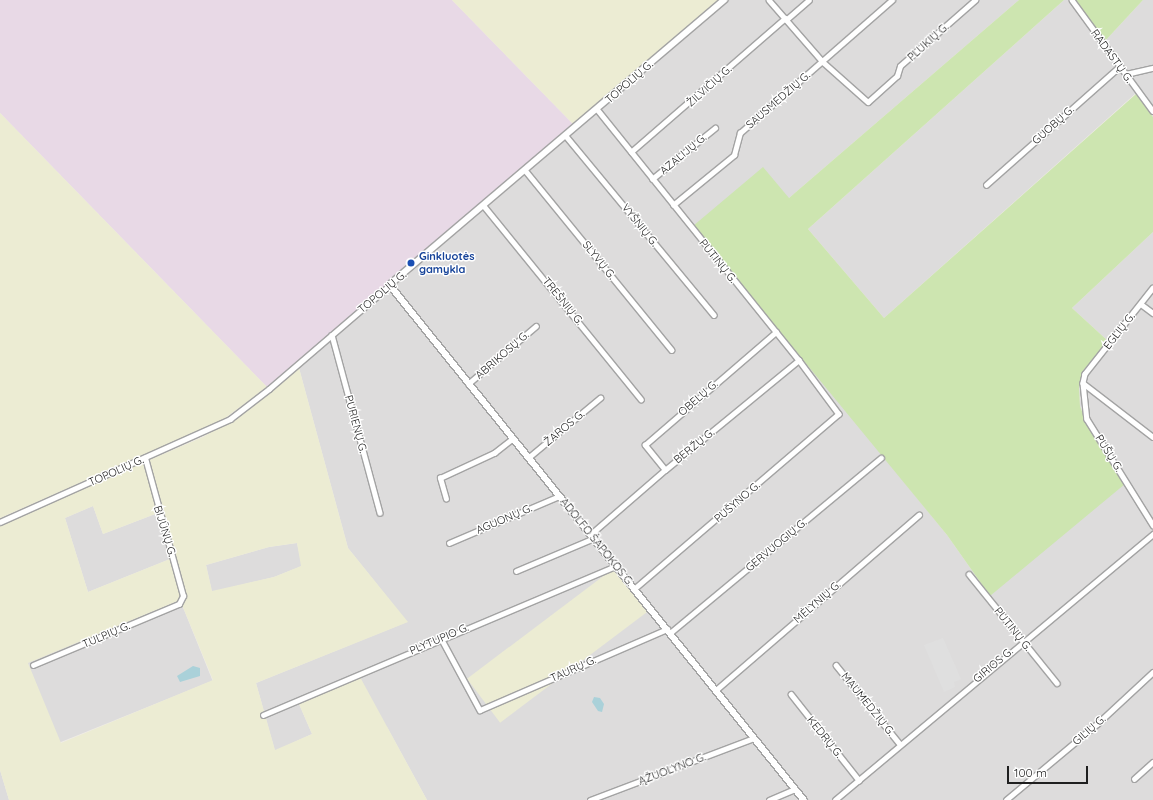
<!DOCTYPE html>
<meta charset="utf-8">
<style>
body{margin:0}
#map{position:relative;width:1153px;height:800px;overflow:hidden;background:#efece6;font-family:Quicksand,sans-serif}
div>[style]{position:absolute}
[style*='--x']{left:calc(var(--x)*1px);top:calc(var(--y)*1px);width:calc(var(--w)*1px);rotate:calc(var(--a)*1deg)}
.residential>*{inset:0;background:#dddcdc;transform-origin:0 0}
.industrial>*{inset:0;background:#e8d9e6}
.farmland>*{inset:0;background:#ececd3;transform-origin:0 0}
.grass>*{inset:0;background:#cde5b0}
.parking>*{inset:0;background:#dfdfdf}
.water>*{inset:0;background:#aad1d9}
.roads{filter:drop-shadow(1px 0 #a3a3a3) drop-shadow(-1px 0 #a3a3a3) drop-shadow(0 1px #a3a3a3) drop-shadow(0 -1px #a3a3a3)}
.minor>*{height:4.5px;margin:-2.25px;padding:0 2.25px;transform-origin:2.25px;border-radius:2.25px;background:#fff}
.tertiary>*{height:5.5px;margin:-2.75px;padding:0 2.75px;transform-origin:2.75px;border-radius:2.75px;background:#fff}
.dots>*{width:11px;height:11px;translate:-50% -50%;box-sizing:border-box;border:2px solid #fff;border-radius:50%}
span{translate:-50% -50%;white-space:nowrap;text-align:center;line-height:1.15;-webkit-text-stroke:3px #fff;paint-order:stroke}
.street-label{font-size:11px;color:#1f1f1f}
.transit-label{font-size:11px;color:#164399;font-weight:700}
.left{translate:0 -50%;text-align:left}
.scale{position:absolute;left:1007px;top:766px;width:81px;height:18px;box-sizing:border-box;border:2px solid #1f1f1f;border-top:0;padding-left:5px;font-size:12px;line-height:14px;white-space:nowrap;color:#1f1f1f;-webkit-text-stroke:3px #fff;paint-order:stroke}
</style>
<div id="map">
<div class="residential">
<i style="clip-path:polygon(729px 0,1019px 0,789px 198px,837px 399px,947px 535px,990px 596px,1101px 446px,1086px 422px,1080px 406px,1079px 388px,1082px 372px,1108px 341px,1072px 308px,1153px 232px,1153px 800px,427px 800px,387px 727px,299px 704px,312px 734px,275px 751px,256px 683px,407px 622px,348px 548px,299px 368px)"></i>
<i style="clip-path:polygon(1064px 0,1076px 0,1105px 41px,1143px 0,1153px 0,1153px 117px,1135px 94px,884px 318px,808px 229px)"></i>
<i style="clip-path:polygon(93px 506px,103px 534px,163px 511px,175px 557px,88px 592px,65px 518px)"></i>
<i style="clip-path:polygon(297px 543px,302px 566px,274px 577px,212px 592px,206px 565px,269px 547px)"></i>
<i style="left:180px;top:600px;width:87px;height:165px;rotate:68deg"></i>
<i style="clip-path:polygon(0 770px,9px 800px,0 800px)"></i>
</div>
<div class="industrial">
<i style="clip-path:polygon(0 0,452px 0,574px 125px,267px 387px,0 113px)"></i>
</div>
<div class="farmland">
<i style="clip-path:polygon(452px 0,720px 0,574px 125px)"></i>
<i style="clip-path:polygon(0 113px,267px 387px,221px 421px,0 518px)"></i>
<i style="clip-path:polygon(evenodd,299px 368px,348px 548px,408px 622px,256px 683px,275px 750px,312px 734px,299px 704px,360px 677px,427px 800px,9px 800px,0 770px,0 524px,203px 437px,250px 409px,299px 368px,93px 506px,103px 534px,163px 511px,175px 557px,88px 592px,65px 518px,93px 506px,299px 368px,297px 543px,301px 566px,274px 577px,212px 591px,206px 565px,269px 547px,297px 543px,299px 368px,180px 600px,213px 680px,61px 743px,28px 663px,180px 600px)"></i>
<i style="left:614px;top:568px;width:55px;height:184px;rotate:53deg"></i>
</div>
<div class="grass">
<i style="clip-path:polygon(1019px 0,1064px 0,808px 229px,884px 318px,1136px 94px,1153px 117px,1153px 232px,1072px 308px,1108px 341px,1082px 372px,1079px 388px,1080px 406px,1086px 422px,1125px 484px,990px 596px,947px 535px,693px 226px,763px 167px,789px 198px)"></i>
<i style="clip-path:polygon(1076px 0,1143px 0,1105px 41px)"></i>
</div>
<div class="parking">
<i style="clip-path:polygon(943px 638px,961px 679px,954px 682px,955px 687px,944px 692px,924px 645px)"></i>
</div>
<div class="water">
<i style="clip-path:polygon(193px 666px,200px 668px,200px 676px,180px 682px,177px 676px)"></i>
<i style="clip-path:polygon(594px 697px,600px 698px,604px 704px,602px 712px,598px 711px,592px 702px)"></i>
</div>
<div class="roads">
<div class="minor">
<i style="--x:769;--y:0;--w:82;--a:48.9"></i>
<i style="--x:823;--y:62;--w:60;--a:41.6"></i>
<i style="--x:868;--y:102;--w:39;--a:-42"></i>
<i style="--x:897;--y:76;--w:10;--a:-73"></i>
<i style="--x:900;--y:66;--w:100;--a:-41.3"></i>
<i style="--x:1072;--y:0;--w:137;--a:53.9"></i>
<i style="--x:786;--y:20;--w:30;--a:-41"></i>
<i style="--x:1126;--y:74;--w:28;--a:-13"></i>
<i style="--x:597;--y:109;--w:322;--a:51.2"></i>
<i style="--x:799;--y:360;--w:67;--a:53.5"></i>
<i style="--x:839;--y:414;--w:269;--a:139.4"></i>
<i style="--x:566;--y:136;--w:232;--a:50.4"></i>
<i style="--x:631;--y:152;--w:204;--a:-41"></i>
<i style="--x:525;--y:170;--w:232;--a:50.8"></i>
<i style="--x:652;--y:179;--w:81;--a:-39"></i>
<i style="--x:986;--y:185;--w:179;--a:-41.6"></i>
<i style="--x:673;--y:205;--w:79;--a:-39.3"></i>
<i style="--x:734;--y:155;--w:23;--a:-75"></i>
<i style="--x:740;--y:133;--w:202;--a:-41.2"></i>
<i style="--x:484;--y:206;--w:249;--a:50.9"></i>
<i style="--x:1153;--y:288;--w:110;--a:128.3"></i>
<i style="--x:1085;--y:374;--w:9;--a:103"></i>
<i style="--x:1083;--y:383;--w:36;--a:84"></i>
<i style="--x:1087;--y:419;--w:125;--a:58.1"></i>
<i style="--x:1141;--y:304;--w:15;--a:37"></i>
<i style="--x:332;--y:335;--w:184;--a:74.9"></i>
<i style="--x:1083;--y:383;--w:88;--a:37.6"></i>
<i style="--x:468;--y:384;--w:89;--a:-40.5"></i>
<i style="--x:528;--y:458;--w:94;--a:-39.8"></i>
<i style="--x:665;--y:470;--w:32;--a:-129"></i>
<i style="--x:645;--y:445;--w:173;--a:-40.8"></i>
<i style="--x:446;--y:499;--w:22;--a:-106"></i>
<i style="--x:440;--y:478;--w:60;--a:-24.8"></i>
<i style="--x:494;--y:453;--w:24;--a:-38"></i>
<i style="--x:0;--y:522;--w:252;--a:-24.1"></i>
<i style="--x:230;--y:419;--w:49;--a:-37.6"></i>
<i style="--x:269;--y:389;--w:160;--a:-40.7"></i>
<i style="--x:591;--y:534;--w:98;--a:-40.9"></i>
<i style="--x:665;--y:470;--w:173;--a:-39.4"></i>
<i style="--x:449;--y:543;--w:120;--a:-23.1"></i>
<i style="--x:516;--y:571;--w:85;--a:-22.9"></i>
<i style="--x:969;--y:574;--w:140;--a:51.1"></i>
<i style="--x:670;--y:633;--w:274;--a:-39.7"></i>
<i style="--x:441;--y:638;--w:82;--a:61.6"></i>
<i style="--x:480;--y:710;--w:204;--a:-23.4"></i>
<i style="--x:33;--y:665;--w:158;--a:-22.7"></i>
<i style="--x:179;--y:604;--w:9;--a:-63"></i>
<i style="--x:183;--y:596;--w:143;--a:-105.4"></i>
<i style="--x:836;--y:665;--w:102;--a:51"></i>
<i style="--x:716;--y:690;--w:268;--a:-40.8"></i>
<i style="--x:791;--y:694;--w:110;--a:51.7"></i>
<i style="--x:263;--y:715;--w:383;--a:-22.9"></i>
<i style="--x:1134;--y:779;--w:25;--a:-42"></i>
<i style="--x:590;--y:800;--w:175;--a:-20.7"></i>
<i style="--x:769;--y:800;--w:28;--a:-23"></i>
<i style="--x:835;--y:800;--w:415;--a:-39.9"></i>
<i style="--x:1006;--y:800;--w:119;--a:-39.9"></i>
<i style="--x:1097;--y:724;--w:76;--a:-42.9"></i>
</div>
<div class="tertiary">
<i style="--x:725;--y:0;--w:440;--a:139.6"></i>
<i style="--x:390;--y:285;--w:661;--a:51.2"></i>
</div>
</div>
<div class="dots">
<i style="left:411px;top:263px;background:#1a4fb4"></i>
</div>
<div class="street-label">
<span style="left:928px;top:42px;rotate:-42deg">PLUKIŲ G.</span>
<span style="left:1112px;top:56px;rotate:54deg">RADASTŲ G.</span>
<span style="left:629px;top:82px;rotate:-41deg">TOPOLIŲ G.</span>
<span style="left:709px;top:86px;rotate:-42deg">ŽILVIČIŲ G.</span>
<span style="left:778px;top:100px;rotate:-41deg">SAUSMEDŽIŲ G.</span>
<span style="left:1053px;top:125px;rotate:-42deg">GUOBŲ G.</span>
<span style="left:683px;top:154px;rotate:-40deg">AZALIJŲ G.</span>
<span style="left:640px;top:225px;rotate:51deg">VYŠNIŲ G.</span>
<span style="left:599px;top:260px;rotate:51deg">SLYVŲ G.</span>
<span style="left:718px;top:261px;rotate:51deg">PUTINŲ G.</span>
<span style="left:382px;top:292px;rotate:-40deg">TOPOLIŲ G.</span>
<span style="left:563px;top:301px;rotate:51deg">TREŠNIŲ G.</span>
<span style="left:1119px;top:331px;rotate:-52deg">EGLIŲ G.</span>
<span style="left:502px;top:355px;rotate:-41deg">ABRIKOSŲ G.</span>
<span style="left:698px;top:398px;rotate:-41deg">OBELŲ G.</span>
<span style="left:356px;top:424px;rotate:75deg">PURIENŲ G.</span>
<span style="left:564px;top:428px;rotate:-40deg">ŽAROS G.</span>
<span style="left:694px;top:446px;rotate:-39deg">BERŽŲ G.</span>
<span style="left:1109px;top:453px;rotate:58deg">PUŠŲ G.</span>
<span style="left:116px;top:471px;rotate:-24deg">TOPOLIŲ G.</span>
<span style="left:737px;top:502px;rotate:-41deg">PUŠYNO G.</span>
<span style="left:504px;top:519px;rotate:-23deg">AGUONŲ G.</span>
<span style="left:165px;top:531px;rotate:73deg">BIJŪNŲ G.</span>
<span style="left:597px;top:542px;rotate:51deg">ADOLFO ŠAPOKOS G.</span>
<span style="left:776px;top:545px;rotate:-40deg">GERVUOGIŲ G.</span>
<span style="left:817px;top:602px;rotate:-41deg">MĖLYNIŲ G.</span>
<span style="left:1013px;top:629px;rotate:51deg">PUTINŲ G.</span>
<span style="left:106px;top:635px;rotate:-23deg">TULPIŲ G.</span>
<span style="left:439px;top:639px;rotate:-23deg">PLYTUPIO G.</span>
<span style="left:993px;top:665px;rotate:-40deg">GIRIOS G.</span>
<span style="left:573px;top:669px;rotate:-24deg">TAURŲ G.</span>
<span style="left:868px;top:704px;rotate:51deg">MAUMEDŽIŲ G.</span>
<span style="left:1089px;top:730px;rotate:-41deg">GILIŲ G.</span>
<span style="left:825px;top:737px;rotate:51deg">KEDRŲ G.</span>
<span style="left:672px;top:769px;rotate:-21deg">ĄŽUOLYNO G.</span>
</div>
<div class="transit-label">
<span class="left" style="left:419px;top:263px">Ginkluotės<br>gamykla</span>
</div>
<div class="scale">100 m</div>
</div>
